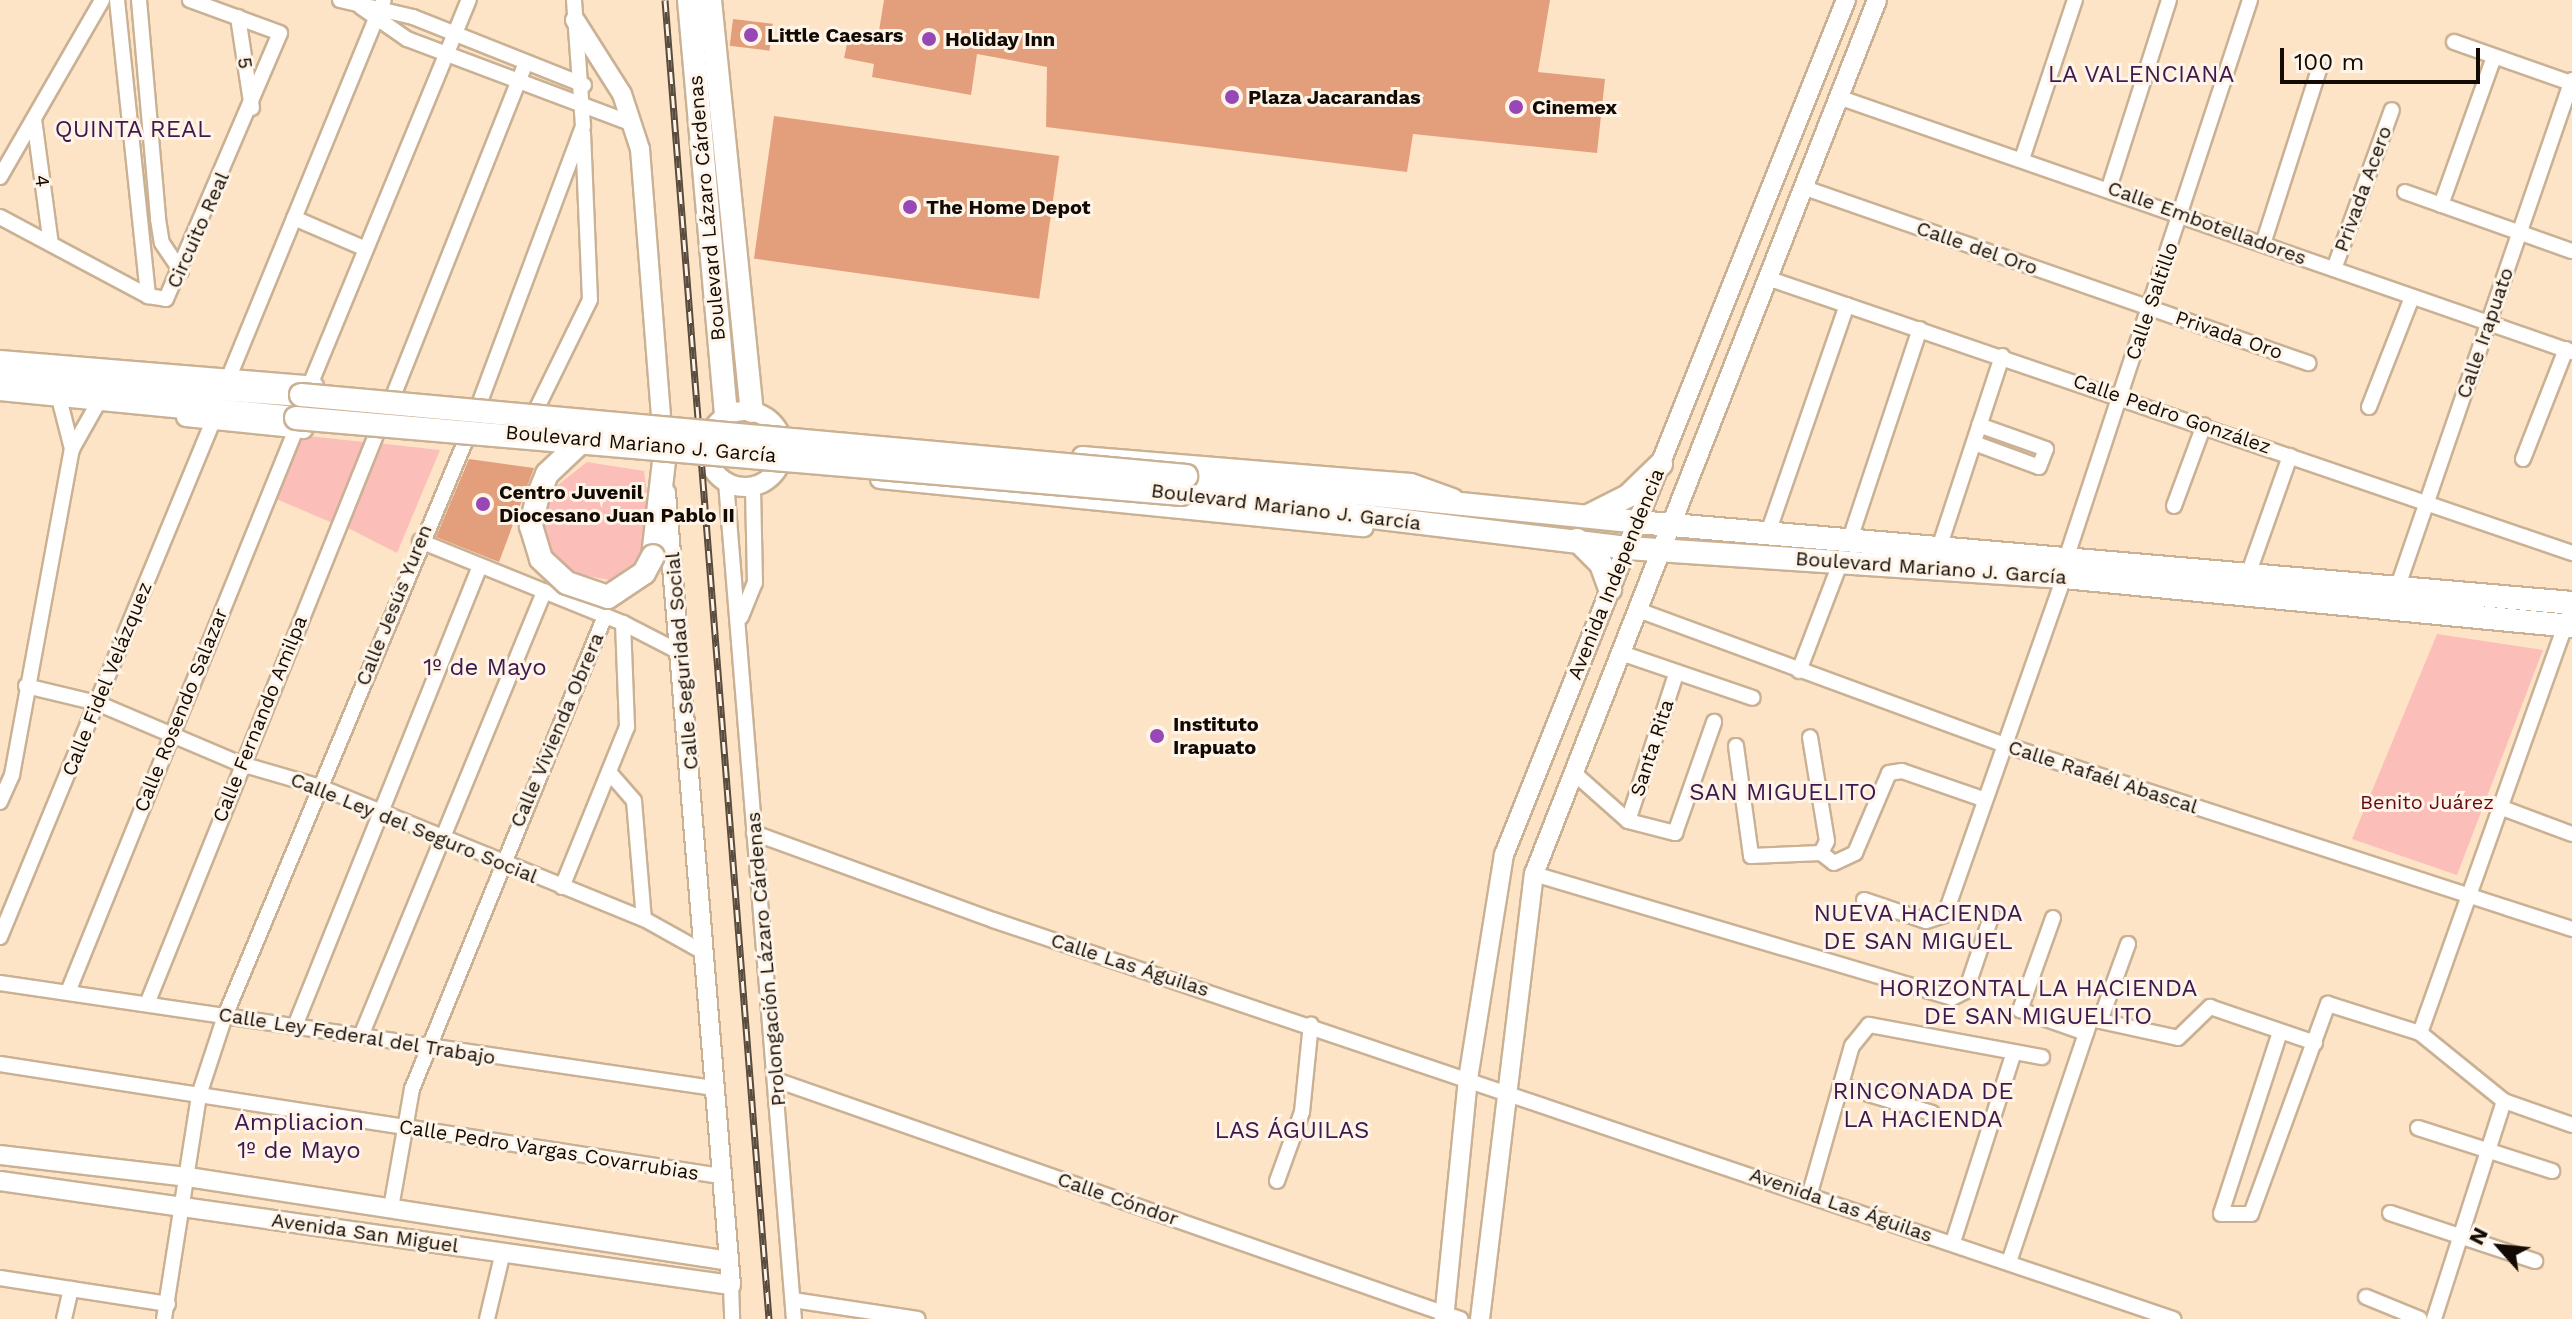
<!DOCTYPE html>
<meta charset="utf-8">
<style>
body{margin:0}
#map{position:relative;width:2572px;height:1319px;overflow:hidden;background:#fee4c6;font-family:"Work Sans",sans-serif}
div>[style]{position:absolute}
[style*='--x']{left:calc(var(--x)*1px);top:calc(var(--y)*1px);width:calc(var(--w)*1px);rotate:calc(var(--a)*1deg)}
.green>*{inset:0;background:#fcbeb8}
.building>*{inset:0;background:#e39f7c;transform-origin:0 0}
.roads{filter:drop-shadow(2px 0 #cab194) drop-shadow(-2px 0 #cab194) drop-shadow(0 2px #cab194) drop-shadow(0 -2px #cab194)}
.minor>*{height:14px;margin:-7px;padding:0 7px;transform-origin:7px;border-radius:7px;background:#fff}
.tertiary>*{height:18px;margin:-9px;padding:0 9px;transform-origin:9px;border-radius:9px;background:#fff}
.tertiary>.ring{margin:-9px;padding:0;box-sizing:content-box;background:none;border:18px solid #fff;border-radius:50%}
.primary>*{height:22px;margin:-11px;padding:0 11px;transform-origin:11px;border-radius:11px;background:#fff}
.rail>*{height:7px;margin-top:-3.5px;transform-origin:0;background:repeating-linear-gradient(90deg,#fef4e8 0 12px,#594b3d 0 24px);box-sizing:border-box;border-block:2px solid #594b3d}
.bridges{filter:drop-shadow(2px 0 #cab194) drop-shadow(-2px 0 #cab194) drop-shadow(0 2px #cab194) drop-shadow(0 -2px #cab194)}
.primary-bridge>*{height:22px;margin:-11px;padding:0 11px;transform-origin:11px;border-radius:11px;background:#fff}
.dots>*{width:22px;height:22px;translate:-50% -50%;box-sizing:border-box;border:4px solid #fef4e8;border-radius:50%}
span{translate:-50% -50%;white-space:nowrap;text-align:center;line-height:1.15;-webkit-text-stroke:6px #fef4e8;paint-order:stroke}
.poi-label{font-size:20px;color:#130b03;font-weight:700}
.left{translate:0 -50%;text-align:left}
.street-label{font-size:20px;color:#130b03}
.park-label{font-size:20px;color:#660810}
.quarter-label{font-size:24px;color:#3f184d}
.north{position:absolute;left:2460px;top:1207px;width:80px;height:80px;-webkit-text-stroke:6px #fef4e8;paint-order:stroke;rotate:297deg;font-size:22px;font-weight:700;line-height:32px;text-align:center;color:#130b03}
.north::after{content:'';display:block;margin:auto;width:28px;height:36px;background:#130b03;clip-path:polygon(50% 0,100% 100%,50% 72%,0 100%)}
.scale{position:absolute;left:2280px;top:48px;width:200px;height:36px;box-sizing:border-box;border:4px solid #130b03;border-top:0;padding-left:10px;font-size:24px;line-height:28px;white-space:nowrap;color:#130b03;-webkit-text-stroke:6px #fef4e8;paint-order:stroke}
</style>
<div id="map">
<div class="green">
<i style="clip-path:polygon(299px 435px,364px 442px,335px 524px,274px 498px)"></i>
<i style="clip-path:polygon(377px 443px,440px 450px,397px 553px,344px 526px)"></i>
<i style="clip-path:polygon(587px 462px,644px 471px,649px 508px,644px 562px,620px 582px,577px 574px,550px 553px,543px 535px,549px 492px)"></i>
<i style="clip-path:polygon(2437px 634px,2543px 650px,2457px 875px,2352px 839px)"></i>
</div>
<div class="building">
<i style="clip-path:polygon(884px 0,1550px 0,1538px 72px,1605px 79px,1597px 153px,1413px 134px,1407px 172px,1046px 127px,1047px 67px,977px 54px,971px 95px,872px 77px,874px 64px,844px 58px,848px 39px,877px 43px)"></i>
<i style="left:733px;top:19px;width:40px;height:27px;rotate:7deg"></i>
<i style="left:774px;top:116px;width:288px;height:144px;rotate:8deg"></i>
<i style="clip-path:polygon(469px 459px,534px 468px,499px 562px,436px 537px)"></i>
</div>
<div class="roads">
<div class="minor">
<i style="--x:117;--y:0;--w:298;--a:84"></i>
<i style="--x:139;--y:0;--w:220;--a:85"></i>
<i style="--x:158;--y:219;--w:24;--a:81"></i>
<i style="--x:162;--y:243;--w:34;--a:56"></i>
<i style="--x:340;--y:0;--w:75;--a:13.1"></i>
<i style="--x:413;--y:17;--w:184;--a:21.7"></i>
<i style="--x:361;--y:7;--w:56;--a:34.8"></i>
<i style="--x:407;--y:39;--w:239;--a:20.6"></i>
<i style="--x:238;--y:17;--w:92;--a:81.3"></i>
<i style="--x:2454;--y:42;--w:124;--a:19.3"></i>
<i style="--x:1841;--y:98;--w:774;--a:19.16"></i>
<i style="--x:34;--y:119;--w:126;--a:82.3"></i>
<i style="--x:2022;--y:159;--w:168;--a:-71.6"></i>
<i style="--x:0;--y:177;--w:204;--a:-60"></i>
<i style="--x:1805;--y:188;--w:533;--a:19.18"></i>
<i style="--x:2109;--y:188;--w:197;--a:-72.3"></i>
<i style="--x:2405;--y:192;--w:177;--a:19.5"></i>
<i style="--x:2441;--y:205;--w:157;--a:-70.3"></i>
<i style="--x:0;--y:217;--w:168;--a:28.1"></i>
<i style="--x:148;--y:296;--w:18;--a:9"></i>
<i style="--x:166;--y:299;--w:289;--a:-66.8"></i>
<i style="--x:280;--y:33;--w:96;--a:-159.9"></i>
<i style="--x:294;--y:218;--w:78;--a:23.3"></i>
<i style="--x:2263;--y:244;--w:183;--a:-72.2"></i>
<i style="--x:2334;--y:269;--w:169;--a:-70"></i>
<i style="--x:1770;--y:279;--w:848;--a:18.86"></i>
<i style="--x:229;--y:377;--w:408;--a:-67.7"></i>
<i style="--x:310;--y:385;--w:417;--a:-67.6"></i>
<i style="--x:394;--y:394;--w:356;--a:-68.3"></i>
<i style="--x:59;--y:398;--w:53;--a:75.7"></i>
<i style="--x:2369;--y:407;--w:118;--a:-68.6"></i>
<i style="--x:537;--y:408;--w:120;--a:-63.9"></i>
<i style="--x:590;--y:300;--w:167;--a:-92.4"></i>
<i style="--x:1974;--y:443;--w:69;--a:20.3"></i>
<i style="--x:2039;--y:467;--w:19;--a:-69"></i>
<i style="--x:2046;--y:449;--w:71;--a:-160.3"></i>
<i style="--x:2523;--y:459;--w:118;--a:-68.6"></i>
<i style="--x:726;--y:482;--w:840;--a:85.36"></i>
<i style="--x:2174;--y:506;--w:86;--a:-69.7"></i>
<i style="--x:1769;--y:530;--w:238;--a:-70.9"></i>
<i style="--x:1851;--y:536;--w:218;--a:-71.6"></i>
<i style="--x:420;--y:541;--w:219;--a:22"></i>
<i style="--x:623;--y:623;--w:65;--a:27.3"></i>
<i style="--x:1940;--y:545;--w:199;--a:-71.8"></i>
<i style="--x:2067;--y:556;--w:585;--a:-71.78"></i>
<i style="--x:2249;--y:572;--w:123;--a:-70.5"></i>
<i style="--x:2398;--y:586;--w:535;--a:-71.02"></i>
<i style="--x:1638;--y:610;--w:388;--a:20.2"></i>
<i style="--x:2002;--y:744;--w:599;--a:17.98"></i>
<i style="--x:741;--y:617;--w:37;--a:-68"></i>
<i style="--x:755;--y:583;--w:96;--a:-91.2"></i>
<i style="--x:1621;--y:653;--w:139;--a:18.8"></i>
<i style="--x:1799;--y:671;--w:118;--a:-69.1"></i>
<i style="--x:26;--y:686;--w:73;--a:13.5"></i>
<i style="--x:97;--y:703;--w:156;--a:23"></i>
<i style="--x:241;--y:764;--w:82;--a:16.2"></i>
<i style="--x:320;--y:787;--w:350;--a:22.2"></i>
<i style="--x:644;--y:919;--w:70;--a:29.1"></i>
<i style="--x:1736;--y:746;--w:111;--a:82.2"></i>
<i style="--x:1751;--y:856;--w:70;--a:-2.5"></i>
<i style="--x:1821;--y:853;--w:13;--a:-63"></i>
<i style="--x:1827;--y:841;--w:105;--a:-99.3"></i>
<i style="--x:609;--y:772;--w:38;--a:49"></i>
<i style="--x:634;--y:801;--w:118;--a:85.2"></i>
<i style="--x:1574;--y:773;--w:72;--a:41.6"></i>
<i style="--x:1628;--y:821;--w:49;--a:14.3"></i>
<i style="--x:1675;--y:833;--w:118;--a:-70.6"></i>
<i style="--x:0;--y:802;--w:30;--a:-66"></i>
<i style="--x:12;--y:775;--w:331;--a:-79.6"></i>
<i style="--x:72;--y:449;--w:53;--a:-60.5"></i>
<i style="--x:2497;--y:806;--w:80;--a:20.5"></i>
<i style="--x:1628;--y:821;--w:155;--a:-71.9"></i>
<i style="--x:754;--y:833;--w:254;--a:20"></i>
<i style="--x:993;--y:920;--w:1246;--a:18.68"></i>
<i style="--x:1821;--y:853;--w:16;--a:38"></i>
<i style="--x:1834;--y:863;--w:23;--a:-25"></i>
<i style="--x:1855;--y:853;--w:87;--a:-67"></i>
<i style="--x:1889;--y:773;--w:13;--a:-9"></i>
<i style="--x:1902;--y:771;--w:86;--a:19.1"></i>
<i style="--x:1534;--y:874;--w:436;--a:16.5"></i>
<i style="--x:1952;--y:998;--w:16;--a:-27"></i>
<i style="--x:1966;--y:991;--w:81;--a:-71.3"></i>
<i style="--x:562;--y:887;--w:173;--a:-67.9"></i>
<i style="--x:627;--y:727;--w:104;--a:-92.2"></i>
<i style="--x:1864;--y:900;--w:65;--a:18.7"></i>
<i style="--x:1926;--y:921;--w:20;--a:-18"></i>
<i style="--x:1945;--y:915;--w:358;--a:-70.6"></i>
<i style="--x:2053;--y:918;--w:98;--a:109.7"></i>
<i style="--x:2020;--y:1010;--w:70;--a:19.2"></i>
<i style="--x:0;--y:937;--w:558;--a:-67.57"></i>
<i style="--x:0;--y:983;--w:722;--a:8.37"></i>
<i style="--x:68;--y:992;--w:607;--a:-67.95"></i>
<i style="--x:147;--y:1004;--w:613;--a:-68.08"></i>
<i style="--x:2100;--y:1021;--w:82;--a:-70"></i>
<i style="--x:295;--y:1026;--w:496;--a:-68.1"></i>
<i style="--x:2280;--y:1032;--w:191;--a:108"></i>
<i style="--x:2221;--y:1214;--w:30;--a:0"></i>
<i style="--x:2251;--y:1214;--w:224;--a:-69.9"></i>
<i style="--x:2328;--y:1004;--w:96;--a:17.5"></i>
<i style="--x:2420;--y:1033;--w:108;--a:39"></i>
<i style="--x:2504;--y:1101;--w:72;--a:19.4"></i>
<i style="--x:2420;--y:1033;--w:453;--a:-70.4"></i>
<i style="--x:361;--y:1036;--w:481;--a:-67.6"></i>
<i style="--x:0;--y:1064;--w:729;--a:8.84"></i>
<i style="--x:776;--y:1080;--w:725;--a:19.26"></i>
<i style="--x:1842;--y:1086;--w:94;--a:16.7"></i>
<i style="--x:2418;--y:1128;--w:141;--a:17.8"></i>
<i style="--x:1277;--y:1181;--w:73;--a:-70.1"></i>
<i style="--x:1302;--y:1112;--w:88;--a:-84.2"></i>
<i style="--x:1810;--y:1193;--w:153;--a:-74.1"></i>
<i style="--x:1852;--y:1046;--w:27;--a:-51"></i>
<i style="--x:1869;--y:1025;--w:176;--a:10.5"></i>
<i style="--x:391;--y:1208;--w:121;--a:-80"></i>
<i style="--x:412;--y:1089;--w:511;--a:-67.8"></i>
<i style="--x:2390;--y:1213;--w:153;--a:18.3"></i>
<i style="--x:1953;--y:1242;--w:196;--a:-72.2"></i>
<i style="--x:2009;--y:1262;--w:256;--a:-71.4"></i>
<i style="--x:2091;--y:1019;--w:89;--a:12.3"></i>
<i style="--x:2178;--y:1038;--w:45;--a:-44.1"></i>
<i style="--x:2210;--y:1007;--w:111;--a:18.9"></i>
<i style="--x:0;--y:1278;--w:170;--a:8.8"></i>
<i style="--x:731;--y:1285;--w:34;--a:88"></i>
<i style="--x:2366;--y:1297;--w:58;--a:22.2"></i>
<i style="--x:793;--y:1300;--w:126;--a:8.6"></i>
<i style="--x:64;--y:1319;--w:31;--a:-77"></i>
<i style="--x:164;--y:1319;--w:227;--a:-81.1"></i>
<i style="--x:199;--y:1095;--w:83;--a:-71.8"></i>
<i style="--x:225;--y:1016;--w:622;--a:-67.31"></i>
<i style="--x:465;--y:442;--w:337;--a:-69.5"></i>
<i style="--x:583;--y:126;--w:126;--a:-94.1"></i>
<i style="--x:487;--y:1319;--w:69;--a:-76.6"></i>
<i style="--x:2434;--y:1319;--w:229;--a:-72.2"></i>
</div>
<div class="tertiary">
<i style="--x:575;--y:20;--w:88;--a:57.6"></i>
<i style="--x:622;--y:94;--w:58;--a:71.9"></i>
<i style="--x:640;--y:149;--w:292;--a:85.5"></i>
<i style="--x:0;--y:360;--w:315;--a:4.7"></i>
<i class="ring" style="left:707px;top:411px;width:58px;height:58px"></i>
<i style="--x:186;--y:417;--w:118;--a:5.9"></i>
<i style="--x:1082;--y:456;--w:330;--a:4.7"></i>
<i style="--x:1411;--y:483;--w:45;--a:19.7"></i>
<i style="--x:880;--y:479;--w:486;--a:5.7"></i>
<i style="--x:0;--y:1155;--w:189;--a:6.7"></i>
<i style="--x:188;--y:1177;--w:547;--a:8.83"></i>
<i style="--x:0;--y:1181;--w:738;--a:8.1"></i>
<i style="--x:731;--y:1285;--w:795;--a:-94.69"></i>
<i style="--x:1444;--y:1319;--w:241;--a:-84.3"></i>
<i style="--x:1468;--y:1079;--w:227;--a:-80.9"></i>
<i style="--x:1504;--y:855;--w:921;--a:-68.2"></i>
<i style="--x:1480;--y:1319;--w:448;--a:-83.1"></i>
<i style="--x:1534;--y:874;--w:939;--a:-68.57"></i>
</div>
<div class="primary">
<i style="--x:689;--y:0;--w:418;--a:84.9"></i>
<i style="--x:710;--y:0;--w:413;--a:84.2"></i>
<i style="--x:0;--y:373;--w:302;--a:4.2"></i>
<i style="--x:0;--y:389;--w:297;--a:5.6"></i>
<i style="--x:1186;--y:476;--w:453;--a:5.8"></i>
<i style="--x:1637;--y:522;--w:939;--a:4.95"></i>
<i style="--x:1182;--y:494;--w:448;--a:6.9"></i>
<i style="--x:1627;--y:548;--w:438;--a:3.8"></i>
<i style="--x:2064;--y:577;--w:510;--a:5.51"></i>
<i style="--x:1588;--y:516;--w:45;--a:-26.6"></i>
<i style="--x:1628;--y:496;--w:46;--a:-44.1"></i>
<i style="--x:1577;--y:540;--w:34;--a:45"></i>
<i style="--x:1601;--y:564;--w:27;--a:70"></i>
<i style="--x:653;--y:556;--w:96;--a:-83.4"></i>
</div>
</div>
<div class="rail">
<i style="--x:665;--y:0;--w:1323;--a:85.49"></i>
</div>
<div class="bridges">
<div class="primary-bridge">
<i style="--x:301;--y:395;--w:889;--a:5.23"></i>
<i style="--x:296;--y:418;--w:889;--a:4.9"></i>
<i style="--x:585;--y:438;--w:52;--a:136.5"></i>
<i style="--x:547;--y:474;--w:27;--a:112"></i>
<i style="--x:537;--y:499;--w:28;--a:103"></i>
<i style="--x:531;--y:526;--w:34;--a:73"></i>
<i style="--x:541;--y:559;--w:35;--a:43"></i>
<i style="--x:567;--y:583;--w:43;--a:18.9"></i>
<i style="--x:608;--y:597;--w:43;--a:-33.7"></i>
<i style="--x:644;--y:573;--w:19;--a:-62"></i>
</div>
</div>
<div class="dots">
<i style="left:751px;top:35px;background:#9847b6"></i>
<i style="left:929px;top:39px;background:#9847b6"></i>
<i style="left:1232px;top:97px;background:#9847b6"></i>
<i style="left:1516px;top:107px;background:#9847b6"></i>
<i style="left:910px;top:207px;background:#9847b6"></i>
<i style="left:483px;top:504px;background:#9847b6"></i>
<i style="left:1157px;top:736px;background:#9847b6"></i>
</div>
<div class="poi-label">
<span class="left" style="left:767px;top:35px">Little Caesars</span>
<span class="left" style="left:945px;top:39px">Holiday Inn</span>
<span class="left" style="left:1248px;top:97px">Plaza Jacarandas</span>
<span class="left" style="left:1532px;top:107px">Cinemex</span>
<span class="left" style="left:926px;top:207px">The Home Depot</span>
<span class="left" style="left:499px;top:504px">Centro Juvenil<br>Diocesano Juan Pablo II</span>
<span class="left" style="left:1173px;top:736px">Instituto<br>Irapuato</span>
</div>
<div class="street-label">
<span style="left:245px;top:63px;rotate:81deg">5</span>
<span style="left:42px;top:181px;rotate:82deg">4</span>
<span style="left:2363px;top:189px;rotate:-70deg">Privada Acero</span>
<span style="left:707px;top:208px;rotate:-95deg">Boulevard Lázaro Cárdenas</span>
<span style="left:2207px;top:223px;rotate:20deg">Calle Embotelladores</span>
<span style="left:198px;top:230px;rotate:-66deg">Circuito Real</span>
<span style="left:1977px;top:248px;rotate:19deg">Calle del Oro</span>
<span style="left:2152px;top:301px;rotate:-71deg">Calle Saltillo</span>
<span style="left:2485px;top:333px;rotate:-71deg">Calle Irapuato</span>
<span style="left:2229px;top:335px;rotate:19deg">Privada Oro</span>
<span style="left:2172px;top:414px;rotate:19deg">Calle Pedro González</span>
<span style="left:641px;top:444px;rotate:5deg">Boulevard Mariano J. García</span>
<span style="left:1286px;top:507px;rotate:7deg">Boulevard Mariano J. García</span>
<span style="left:1931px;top:568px;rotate:4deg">Boulevard Mariano J. García</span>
<span style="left:1616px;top:574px;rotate:-68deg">Avenida Independencia</span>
<span style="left:394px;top:605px;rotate:-68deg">Calle Jesús Yuren</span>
<span style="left:682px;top:661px;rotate:-95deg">Calle Seguridad Social</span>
<span style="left:107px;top:679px;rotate:-68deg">Calle Fidel Velázquez</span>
<span style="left:181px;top:710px;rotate:-68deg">Calle Rosendo Salazar</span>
<span style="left:260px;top:719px;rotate:-68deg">Calle Fernando Amilpa</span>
<span style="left:557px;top:730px;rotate:-67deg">Calle Vivienda Obrera</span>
<span style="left:1652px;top:748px;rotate:-72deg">Santa Rita</span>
<span style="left:2103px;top:777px;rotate:18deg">Calle Rafaél Abascal</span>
<span style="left:414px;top:828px;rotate:22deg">Calle Ley del Seguro Social</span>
<span style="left:766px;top:959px;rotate:-95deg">Prolongación Lázaro Cárdenas</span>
<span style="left:1130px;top:965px;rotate:18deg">Calle Las Águilas</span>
<span style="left:357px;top:1036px;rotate:9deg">Calle Ley Federal del Trabajo</span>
<span style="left:549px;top:1150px;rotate:9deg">Calle Pedro Vargas Covarrubias</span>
<span style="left:1118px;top:1199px;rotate:19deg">Calle Cóndor</span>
<span style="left:1841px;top:1205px;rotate:19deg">Avenida Las Águilas</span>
<span style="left:365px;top:1233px;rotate:8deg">Avenida San Miguel</span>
</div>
<div class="park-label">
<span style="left:2427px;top:802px">Benito Juárez</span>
</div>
<div class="quarter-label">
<span style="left:2141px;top:75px">LA VALENCIANA</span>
<span style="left:133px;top:130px">QUINTA REAL</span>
<span style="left:485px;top:668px">1º de Mayo</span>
<span style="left:1783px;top:793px">SAN MIGUELITO</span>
<span style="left:1918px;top:928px">NUEVA HACIENDA<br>DE SAN MIGUEL</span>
<span style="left:2038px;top:1003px">HORIZONTAL LA HACIENDA<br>DE SAN MIGUELITO</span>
<span style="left:1923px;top:1106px">RINCONADA DE<br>LA HACIENDA</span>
<span style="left:299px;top:1137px">Ampliacion<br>1º de Mayo</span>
<span style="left:1292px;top:1131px">LAS ÁGUILAS</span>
</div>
<div class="north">N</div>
<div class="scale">100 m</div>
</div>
